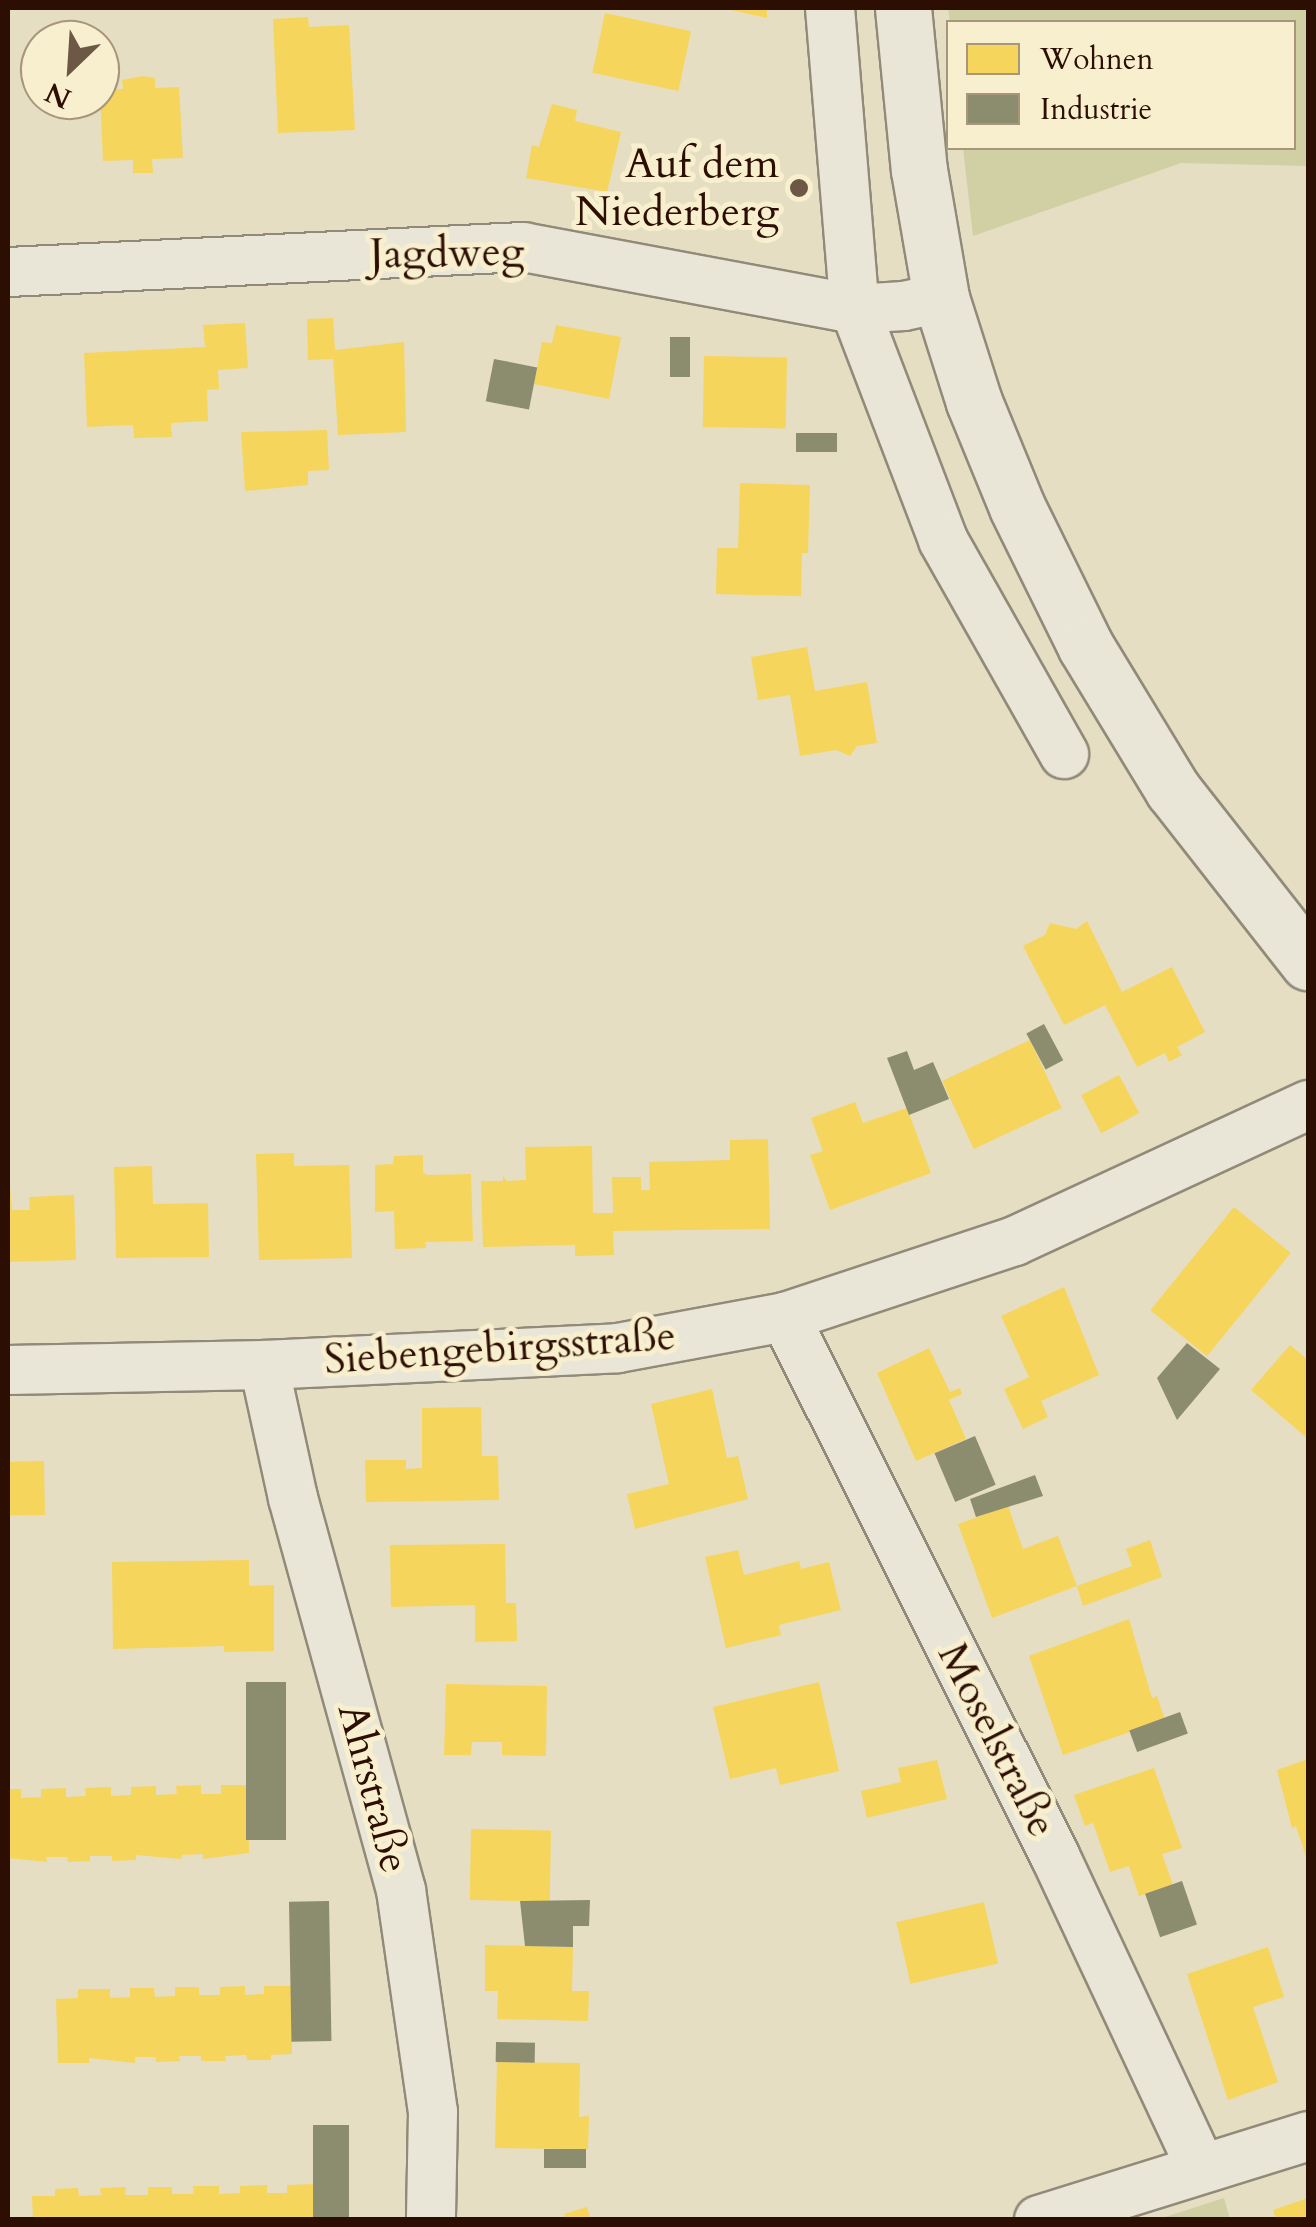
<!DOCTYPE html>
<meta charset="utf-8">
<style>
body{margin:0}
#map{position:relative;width:1316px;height:2227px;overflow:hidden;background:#e5dec2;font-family:Cardo,serif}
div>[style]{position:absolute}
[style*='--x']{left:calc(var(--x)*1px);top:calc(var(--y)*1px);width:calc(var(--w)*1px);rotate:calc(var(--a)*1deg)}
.green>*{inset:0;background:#d0d0a4}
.homes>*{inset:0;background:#f6d55c;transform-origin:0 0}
.industry>*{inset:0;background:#8c8c6e;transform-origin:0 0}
.roads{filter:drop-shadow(2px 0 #928a79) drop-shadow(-2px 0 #928a79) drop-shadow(0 2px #928a79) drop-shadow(0 -2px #928a79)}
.minor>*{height:48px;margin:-24px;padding:0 24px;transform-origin:24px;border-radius:24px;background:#e9e6d8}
.tertiary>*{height:55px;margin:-27.5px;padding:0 27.5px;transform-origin:27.5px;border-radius:27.5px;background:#e9e6d8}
.dots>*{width:28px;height:28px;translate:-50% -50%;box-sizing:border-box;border:5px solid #f8efce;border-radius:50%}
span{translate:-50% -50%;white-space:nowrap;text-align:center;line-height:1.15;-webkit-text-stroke:10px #f8efce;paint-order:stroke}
.poi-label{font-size:42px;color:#2d0e02}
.right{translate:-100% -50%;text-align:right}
.street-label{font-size:42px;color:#2d0e02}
.frame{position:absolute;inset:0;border:10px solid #2d0e02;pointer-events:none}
.legend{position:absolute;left:946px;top:20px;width:350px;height:130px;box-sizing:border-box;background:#f8efce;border:2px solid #a7957c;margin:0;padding:12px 18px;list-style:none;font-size:30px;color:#2d0e02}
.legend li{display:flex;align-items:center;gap:20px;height:50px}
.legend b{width:50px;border:2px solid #a7957c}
.north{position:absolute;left:20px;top:20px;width:100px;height:100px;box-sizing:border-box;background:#f8efce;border:2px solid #a7957c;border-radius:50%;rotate:205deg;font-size:28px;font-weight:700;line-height:40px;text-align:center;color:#2d0e02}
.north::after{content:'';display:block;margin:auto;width:35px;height:45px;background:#6d5745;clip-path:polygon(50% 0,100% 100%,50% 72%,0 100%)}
</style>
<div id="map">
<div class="green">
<i style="clip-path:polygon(948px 8px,1308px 8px,1308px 166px,1181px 163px,973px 236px,963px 148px,1294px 148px,1294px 22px,950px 22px)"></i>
<i style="clip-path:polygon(1224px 2198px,1230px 2219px,1159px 2219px)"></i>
</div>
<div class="homes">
<i style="clip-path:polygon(726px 8px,767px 8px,767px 18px,726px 9px)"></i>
<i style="left:605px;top:13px;width:88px;height:61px;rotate:12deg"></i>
<i style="clip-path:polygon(308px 17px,309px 27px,349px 25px,355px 130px,278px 133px,273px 19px)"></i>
<i style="clip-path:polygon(143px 76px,155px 78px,155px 88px,179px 87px,183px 158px,152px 159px,153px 173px,133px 173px,133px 160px,103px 161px,100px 90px,123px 89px,122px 80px)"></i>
<i style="clip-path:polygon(552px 104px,577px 110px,575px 121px,621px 132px,607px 192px,526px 178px,532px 145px,539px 147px)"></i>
<i style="clip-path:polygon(333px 318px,335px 350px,404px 342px,406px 432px,338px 435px,333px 359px,308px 360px,307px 319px)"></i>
<i style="clip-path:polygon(245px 323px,248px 368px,218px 370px,219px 389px,207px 390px,208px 421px,171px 423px,172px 437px,134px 438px,133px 425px,87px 427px,84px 353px,205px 347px,203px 325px)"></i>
<i style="clip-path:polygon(556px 325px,621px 337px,609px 399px,534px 384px,542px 342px,552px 343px)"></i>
<i style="left:704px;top:356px;width:83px;height:71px;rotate:1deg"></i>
<i style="clip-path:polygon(327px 430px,329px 470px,308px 471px,308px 485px,245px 491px,241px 432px)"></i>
<i style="clip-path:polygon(740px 483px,810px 485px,808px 553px,802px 553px,801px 596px,716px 594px,717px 548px,738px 548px)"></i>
<i style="clip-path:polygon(807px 647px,815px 691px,867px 682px,877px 743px,857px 746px,850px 756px,836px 750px,800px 756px,790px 695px,758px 700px,751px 657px)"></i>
<i style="clip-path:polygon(1087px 921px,1122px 992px,1172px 967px,1205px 1032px,1177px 1047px,1182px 1055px,1169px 1062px,1165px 1053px,1137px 1067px,1105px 1005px,1064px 1025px,1023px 946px,1045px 935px,1050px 923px,1076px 929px)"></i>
<i style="left:1030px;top:1040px;width:75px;height:97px;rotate:65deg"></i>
<i style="left:1119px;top:1075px;width:43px;height:43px;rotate:62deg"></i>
<i style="clip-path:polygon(855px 1102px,863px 1123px,907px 1108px,931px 1173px,830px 1210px,810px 1155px,823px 1151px,811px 1118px)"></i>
<i style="clip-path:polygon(768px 1139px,770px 1229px,613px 1231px,614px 1255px,575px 1256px,575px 1245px,483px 1247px,481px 1181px,503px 1181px,503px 1176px,507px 1181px,526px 1180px,525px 1147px,592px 1146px,593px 1213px,613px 1213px,612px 1177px,641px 1177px,641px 1190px,650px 1190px,649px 1162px,730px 1160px,730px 1140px)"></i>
<i style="clip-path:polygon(294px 1153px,294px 1166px,349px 1165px,352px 1258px,259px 1260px,256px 1154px)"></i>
<i style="clip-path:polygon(423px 1155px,423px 1172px,427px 1175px,471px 1174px,473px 1241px,425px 1242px,426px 1248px,395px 1249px,394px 1211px,375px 1212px,375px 1165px,393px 1164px,394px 1156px)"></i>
<i style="clip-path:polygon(8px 1166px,12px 1210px,30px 1210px,29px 1197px,74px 1195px,76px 1260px,8px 1262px)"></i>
<i style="clip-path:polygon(152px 1166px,153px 1204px,208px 1203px,209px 1257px,116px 1258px,114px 1167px)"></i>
<i style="left:1234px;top:1207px;width:73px;height:133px;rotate:39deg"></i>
<i style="clip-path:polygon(1064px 1287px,1099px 1375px,1041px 1401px,1048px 1417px,1023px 1429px,1004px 1389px,1029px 1377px,1001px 1316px)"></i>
<i style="clip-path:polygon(1290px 1345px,1308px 1360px,1308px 1439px,1251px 1390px)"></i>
<i style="clip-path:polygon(929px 1348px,950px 1392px,960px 1388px,962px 1394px,949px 1400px,966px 1439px,916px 1461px,877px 1373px)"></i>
<i style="clip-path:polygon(712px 1389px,727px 1458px,738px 1456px,748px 1499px,635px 1529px,627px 1494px,669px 1484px,651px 1404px)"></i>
<i style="clip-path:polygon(481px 1407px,482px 1456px,498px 1456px,499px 1500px,366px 1502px,365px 1460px,406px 1460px,406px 1469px,422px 1468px,422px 1408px)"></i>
<i style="left:44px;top:1461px;width:54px;height:36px;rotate:89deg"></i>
<i style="clip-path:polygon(1008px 1506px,1023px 1549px,1058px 1536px,1077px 1586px,992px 1618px,958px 1524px)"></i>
<i style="clip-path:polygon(1150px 1540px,1162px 1577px,1083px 1606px,1077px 1586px,1132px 1566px,1126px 1549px)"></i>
<i style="clip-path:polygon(505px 1544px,506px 1603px,516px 1603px,517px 1641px,475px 1642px,475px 1605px,391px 1607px,390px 1545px)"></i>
<i style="clip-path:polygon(738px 1550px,744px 1575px,799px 1561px,801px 1569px,829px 1562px,841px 1610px,779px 1625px,781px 1635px,726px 1648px,705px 1557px)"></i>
<i style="clip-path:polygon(249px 1560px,249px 1586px,274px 1585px,274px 1651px,224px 1652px,224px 1646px,113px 1649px,112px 1562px)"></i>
<i style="clip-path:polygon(1129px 1619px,1152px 1698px,1157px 1696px,1165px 1720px,1063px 1755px,1029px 1656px)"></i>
<i style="clip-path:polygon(819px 1682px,839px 1771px,780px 1785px,776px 1768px,730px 1779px,713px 1707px)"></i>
<i style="clip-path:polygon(446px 1684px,547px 1686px,546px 1756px,502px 1755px,502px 1742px,472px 1742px,471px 1755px,444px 1755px)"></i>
<i style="clip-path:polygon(1308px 1759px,1308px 1863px,1296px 1826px,1292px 1828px,1277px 1770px)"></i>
<i style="clip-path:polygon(937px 1760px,947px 1799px,867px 1818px,861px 1791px,901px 1782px,898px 1768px)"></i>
<i style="clip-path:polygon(1154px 1768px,1182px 1848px,1162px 1854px,1173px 1885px,1139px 1896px,1129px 1866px,1110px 1872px,1093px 1823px,1085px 1826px,1074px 1795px)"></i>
<i style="clip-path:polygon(201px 1785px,201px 1794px,221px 1794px,221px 1785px,248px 1785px,249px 1853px,203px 1859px,203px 1854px,182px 1855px,181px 1859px,136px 1855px,136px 1860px,112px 1861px,112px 1856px,90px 1856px,90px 1861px,68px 1862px,67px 1857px,46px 1857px,47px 1862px,8px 1858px,8px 1789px,21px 1789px,21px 1798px,41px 1797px,41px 1789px,66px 1788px,66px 1797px,86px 1796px,85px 1788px,111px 1787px,111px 1796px,131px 1795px,131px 1787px,156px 1786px,156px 1795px,177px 1794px,176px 1786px)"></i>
<i style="left:471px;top:1829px;width:80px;height:71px;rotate:1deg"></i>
<i style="left:984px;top:1902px;width:63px;height:90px;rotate:77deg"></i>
<i style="clip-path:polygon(485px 1945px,573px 1947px,572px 1991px,589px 1991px,588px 2021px,497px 2019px,498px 1991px,485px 1991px)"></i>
<i style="clip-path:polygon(1268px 1947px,1284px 1997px,1253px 2007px,1278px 2082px,1228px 2100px,1187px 1974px)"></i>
<i style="clip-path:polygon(245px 1986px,245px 1995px,264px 1994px,264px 1986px,291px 1986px,292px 2054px,271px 2055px,271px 2060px,247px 2060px,246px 2055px,225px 2056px,226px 2061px,201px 2061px,201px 2056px,179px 2056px,180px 2061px,156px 2062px,156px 2057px,135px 2057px,135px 2063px,89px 2058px,89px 2063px,58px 2063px,56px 1999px,78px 1998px,78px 1989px,110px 1989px,110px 1998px,130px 1997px,130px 1988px,154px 1988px,155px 1997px,175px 1996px,175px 1987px,199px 1987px,199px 1995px,220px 1995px,220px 1987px)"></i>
<i style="clip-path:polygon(497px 2062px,580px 2063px,579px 2117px,589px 2116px,588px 2149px,495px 2148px)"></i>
<i style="clip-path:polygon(314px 2184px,315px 2220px,33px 2220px,32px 2196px,55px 2196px,55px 2189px,78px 2188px,79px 2196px,101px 2195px,100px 2188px,126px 2187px,125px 2195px,148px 2195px,148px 2187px,172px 2187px,172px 2194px,194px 2194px,193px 2186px,219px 2186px,219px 2194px,240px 2193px,240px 2186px,267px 2185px,267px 2193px,287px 2193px,287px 2185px)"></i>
<i style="clip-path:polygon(1308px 2198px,1308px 2220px,1276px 2220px,1273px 2210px)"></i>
<i style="clip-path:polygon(587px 2207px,591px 2220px,566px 2220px,564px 2214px)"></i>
</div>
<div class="industry">
<i style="left:670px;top:337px;width:20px;height:40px"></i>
<i style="left:494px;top:359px;width:44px;height:43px;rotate:11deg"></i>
<i style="left:796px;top:433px;width:41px;height:19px"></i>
<i style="left:1044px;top:1024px;width:41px;height:20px;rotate:62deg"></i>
<i style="clip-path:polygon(907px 1051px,914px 1070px,933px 1062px,949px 1099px,909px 1115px,887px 1058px)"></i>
<i style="clip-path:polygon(1187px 1343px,1220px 1369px,1177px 1420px,1157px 1378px)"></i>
<i style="left:975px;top:1436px;width:53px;height:44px;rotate:67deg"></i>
<i style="clip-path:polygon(1035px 1475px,1043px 1496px,976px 1517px,970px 1499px)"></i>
<i style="left:246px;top:1682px;width:40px;height:158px"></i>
<i style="left:1180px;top:1712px;width:23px;height:54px;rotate:70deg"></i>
<i style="left:1182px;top:1881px;width:46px;height:39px;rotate:71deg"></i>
<i style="clip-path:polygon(590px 1900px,589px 1926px,573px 1926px,573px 1947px,525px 1946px,520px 1901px)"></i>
<i style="left:329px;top:1901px;width:140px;height:40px;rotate:89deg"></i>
<i style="left:496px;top:2042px;width:39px;height:20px;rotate:1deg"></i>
<i style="left:313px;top:2125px;width:36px;height:95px"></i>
<i style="left:544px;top:2149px;width:42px;height:19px"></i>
</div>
<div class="roads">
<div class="minor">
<i style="--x:830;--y:8;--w:302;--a:85.3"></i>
<i style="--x:855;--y:309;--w:247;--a:69.1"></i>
<i style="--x:943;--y:540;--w:246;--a:60.5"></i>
<i style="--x:8;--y:272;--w:516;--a:-2.78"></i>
<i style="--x:523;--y:247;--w:338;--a:10.6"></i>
<i style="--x:855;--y:309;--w:49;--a:-3.5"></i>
<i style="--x:904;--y:306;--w:38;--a:-12"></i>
<i style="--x:785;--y:1317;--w:603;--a:63.39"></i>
<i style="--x:1055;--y:1856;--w:344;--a:64.9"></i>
<i style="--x:264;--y:1365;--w:136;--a:77.7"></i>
<i style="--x:293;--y:1498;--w:407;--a:74.6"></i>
<i style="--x:401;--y:1890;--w:224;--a:81.8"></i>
<i style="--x:433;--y:2112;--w:108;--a:91.1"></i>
<i style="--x:8;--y:1370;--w:256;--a:-1.1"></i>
<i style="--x:264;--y:1365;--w:354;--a:-2.7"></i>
<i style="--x:618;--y:1348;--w:170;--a:-10.5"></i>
<i style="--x:785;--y:1317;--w:242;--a:-18.3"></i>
<i style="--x:1015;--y:1241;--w:323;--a:-24.9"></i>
<i style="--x:1039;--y:2220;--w:282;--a:-17.3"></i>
</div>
<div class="tertiary">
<i style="--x:903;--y:8;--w:163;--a:84.4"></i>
<i style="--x:919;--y:170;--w:130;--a:80.2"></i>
<i style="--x:941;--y:298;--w:109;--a:72.4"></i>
<i style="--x:974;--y:402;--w:113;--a:67.7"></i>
<i style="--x:1017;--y:507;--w:156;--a:63.8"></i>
<i style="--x:1086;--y:647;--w:167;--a:58.7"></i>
<i style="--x:1173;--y:790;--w:219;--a:51.9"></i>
</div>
</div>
<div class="dots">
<i style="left:799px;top:188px;background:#6d5745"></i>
</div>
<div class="poi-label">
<span class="right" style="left:779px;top:188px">Auf dem<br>Niederberg</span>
</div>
<div class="street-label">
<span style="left:447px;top:253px;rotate:-1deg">Jagdweg</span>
<span style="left:500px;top:1348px;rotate:-4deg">Siebengebirgsstraße</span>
<span style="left:997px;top:1740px;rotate:63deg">Moselstraße</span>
<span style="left:373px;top:1788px;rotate:75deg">Ahrstraße</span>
</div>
<div class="frame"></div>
<ul class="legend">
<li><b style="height:28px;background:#f6d55c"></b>Wohnen</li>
<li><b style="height:28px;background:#8c8c6e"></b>Industrie</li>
</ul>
<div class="north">N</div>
</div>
